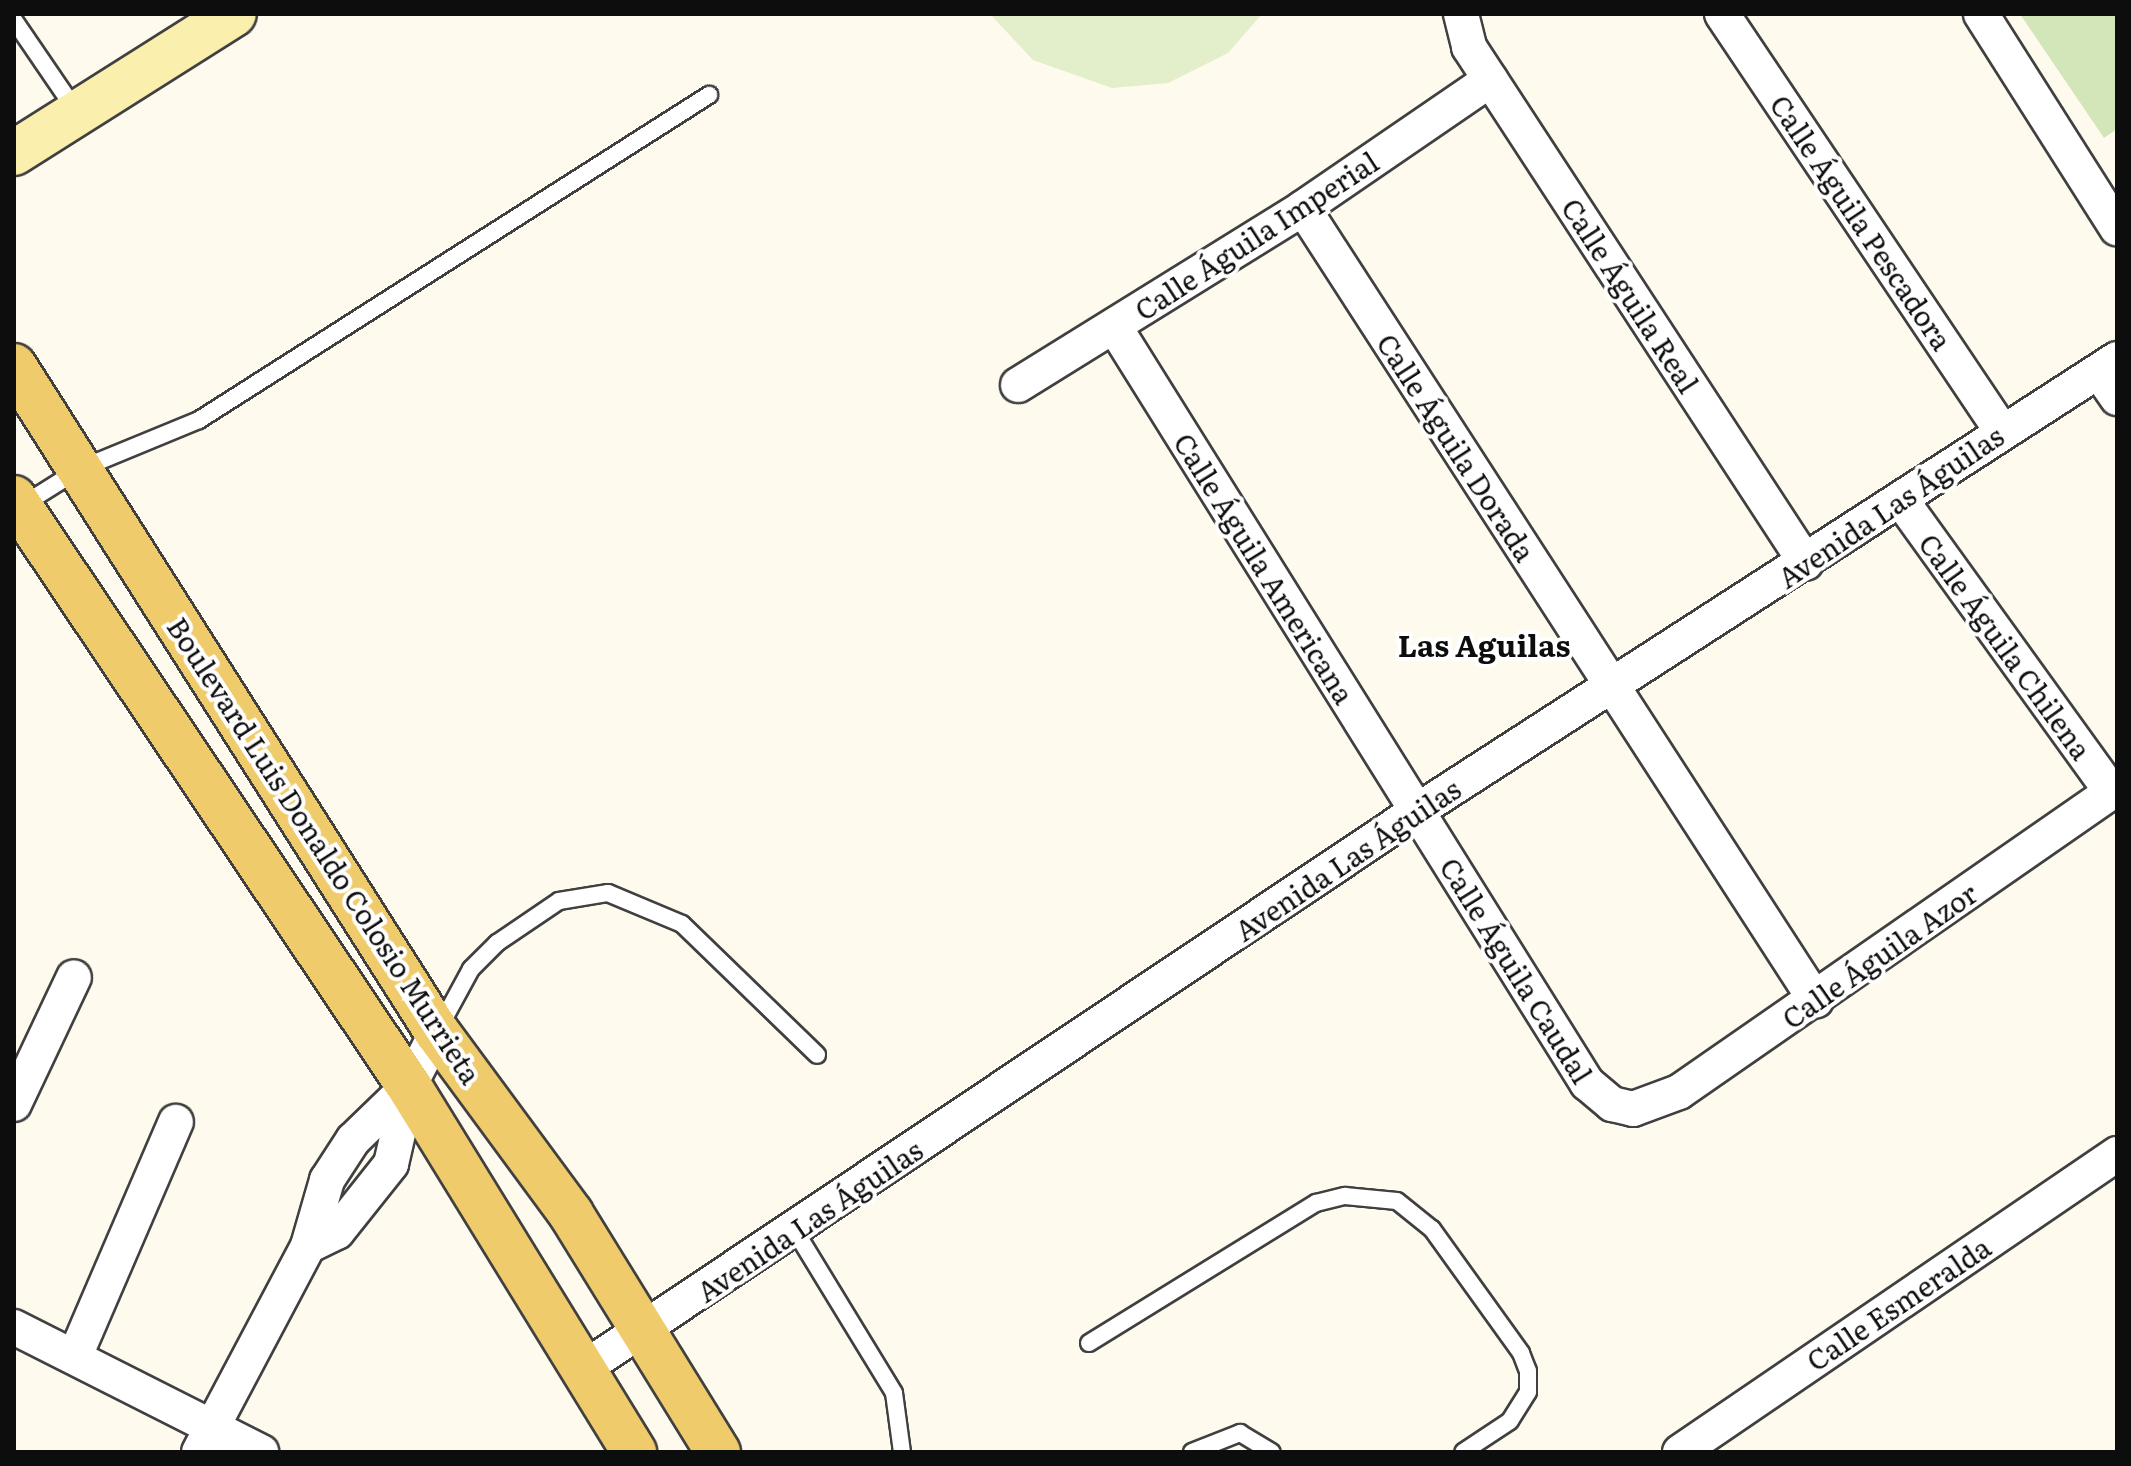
<!DOCTYPE html>
<meta charset="utf-8">
<style>
body{margin:0}
#map{position:relative;width:2131px;height:1466px;overflow:hidden;background:#fefaed;font-family:Literata,serif}
div>[style]{position:absolute}
[style*='--x']{left:calc(var(--x)*1px);top:calc(var(--y)*1px);width:calc(var(--w)*1px);rotate:calc(var(--a)*1deg)}
.green>*{inset:0;background:#d2e6b9}
.pitch>*{inset:0;background:#e3eeca}
.roads{filter:drop-shadow(2px 0 #404040) drop-shadow(-2px 0 #404040) drop-shadow(0 2px #404040) drop-shadow(0 -2px #404040)}
.lane>*{height:16px;margin:-8px;padding:0 8px;transform-origin:8px;border-radius:8px;background:#fff}
.street>*{height:34px;margin:-17px;padding:0 17px;transform-origin:17px;border-radius:17px;background:#fff}
.secondary>*{height:44px;margin:-22px;padding:0 22px;transform-origin:22px;border-radius:22px;background:#faefac}
.primary>*{height:44px;margin:-22px;padding:0 22px;transform-origin:22px;border-radius:22px;background:#f0cb6b}
span{translate:-50% -50%;white-space:nowrap;text-align:center;line-height:1.15;-webkit-text-stroke:8px #fff;paint-order:stroke}
.street-label{font-size:28px;color:#0d0d0d}
.neighbourhood-label{font-size:30px;color:#0d0d0d;font-weight:700}
.frame{position:absolute;inset:0;border:16px solid #0d0d0d;pointer-events:none}
</style>
<div id="map">
<div class="green">
<i style="clip-path:polygon(2020px 14px,2117px 14px,2117px 129px,2104px 138px)"></i>
</div>
<div class="pitch">
<i style="clip-path:polygon(990px 14px,1262px 14px,1228px 53px,1168px 83px,1112px 88px,1033px 60px)"></i>
</div>
<div class="roads">
<div class="lane">
<i style="--x:14;--y:20;--w:110;--a:55.7"></i>
<i style="--x:21;--y:506;--w:70;--a:-32.1"></i>
<i style="--x:80;--y:469;--w:129;--a:-22.4"></i>
<i style="--x:199;--y:420;--w:605;--a:-32.51"></i>
<i style="--x:439;--y:1028;--w:67;--a:-61.5"></i>
<i style="--x:471;--y:969;--w:37;--a:-45"></i>
<i style="--x:497;--y:943;--w:75;--a:-34.1"></i>
<i style="--x:559;--y:901;--w:50;--a:-9.3"></i>
<i style="--x:608;--y:893;--w:80;--a:22.7"></i>
<i style="--x:682;--y:924;--w:188;--a:44.1"></i>
<i style="--x:794;--y:1229;--w:192;--a:58.6"></i>
<i style="--x:894;--y:1393;--w:60;--a:82.3"></i>
<i style="--x:1089;--y:1343;--w:267;--a:-31.7"></i>
<i style="--x:1316;--y:1203;--w:30;--a:-14"></i>
<i style="--x:1345;--y:1196;--w:52;--a:5.5"></i>
<i style="--x:1397;--y:1201;--w:45;--a:38.7"></i>
<i style="--x:1432;--y:1229;--w:153;--a:54.3"></i>
<i style="--x:1521;--y:1353;--w:19;--a:69"></i>
<i style="--x:1528;--y:1371;--w:21;--a:90"></i>
<i style="--x:1528;--y:1392;--w:34;--a:122"></i>
<i style="--x:1510;--y:1421;--w:56;--a:146.6"></i>
<i style="--x:1192;--y:1452;--w:52;--a:-21.6"></i>
<i style="--x:1240;--y:1433;--w:37;--a:31"></i>
</div>
<div class="street">
<i style="--x:1461;--y:14;--w:34;--a:76"></i>
<i style="--x:1469;--y:47;--w:616;--a:56.85"></i>
<i style="--x:1722;--y:14;--w:501;--a:56.15"></i>
<i style="--x:1981;--y:14;--w:254;--a:57.6"></i>
<i style="--x:1303;--y:208;--w:944;--a:57.1"></i>
<i style="--x:1114;--y:326;--w:893;--a:58"></i>
<i style="--x:1587;--y:1083;--w:33;--a:40"></i>
<i style="--x:1612;--y:1104;--w:22;--a:13"></i>
<i style="--x:1633;--y:1109;--w:49;--a:-20.3"></i>
<i style="--x:1679;--y:1092;--w:533;--a:-34.76"></i>
<i style="--x:2099;--y:372;--w:32;--a:55"></i>
<i style="--x:1018;--y:385;--w:335;--a:-31.8"></i>
<i style="--x:1303;--y:208;--w:227;--a:-34.4"></i>
<i style="--x:1901;--y:500;--w:359;--a:54.2"></i>
<i style="--x:14;--y:1104;--w:140;--a:-64.7"></i>
<i style="--x:308;--y:1246;--w:32;--a:-26"></i>
<i style="--x:337;--y:1232;--w:87;--a:-51.5"></i>
<i style="--x:391;--y:1164;--w:80;--a:-77"></i>
<i style="--x:409;--y:1086;--w:61;--a:-62.6"></i>
<i style="--x:14;--y:1327;--w:277;--a:26.8"></i>
<i style="--x:75;--y:1356;--w:255;--a:-66.7"></i>
<i style="--x:583;--y:1369;--w:1003;--a:-33.79"></i>
<i style="--x:1417;--y:811;--w:833;--a:-32.85"></i>
<i style="--x:199;--y:1452;--w:233;--a:-62.1"></i>
<i style="--x:308;--y:1246;--w:69;--a:-73.9"></i>
<i style="--x:327;--y:1180;--w:48;--a:-57"></i>
<i style="--x:353;--y:1140;--w:78;--a:-44"></i>
<i style="--x:1680;--y:1452;--w:529;--a:-34.29"></i>
</div>
<div class="secondary">
<i style="--x:14;--y:153;--w:260;--a:-32.3"></i>
</div>
<div class="primary">
<i style="--x:14;--y:366;--w:789;--a:57.58"></i>
<i style="--x:437;--y:1032;--w:226;--a:53.6"></i>
<i style="--x:571;--y:1214;--w:280;--a:58.3"></i>
<i style="--x:14;--y:498;--w:708;--a:56.11"></i>
<i style="--x:409;--y:1086;--w:430;--a:58.4"></i>
</div>
</div>
<div class="street-label">
<span style="left:1862px;top:222px;rotate:56deg">Calle Águila Pescadora</span>
<span style="left:1256px;top:235px;rotate:-33deg">Calle Águila Imperial</span>
<span style="left:1631px;top:295px;rotate:57deg">Calle Águila Real</span>
<span style="left:1457px;top:447px;rotate:57deg">Calle Águila Dorada</span>
<span style="left:1890px;top:506px;rotate:-34deg">Avenida Las Águilas</span>
<span style="left:1265px;top:568px;rotate:58deg">Calle Águila Americana</span>
<span style="left:2006px;top:646px;rotate:54deg">Calle Águila Chilena</span>
<span style="left:325px;top:850px;rotate:57deg">Boulevard Luis Donaldo Colosio Murrieta</span>
<span style="left:1347px;top:859px;rotate:-34deg">Avenida Las Águilas</span>
<span style="left:1879px;top:955px;rotate:-35deg">Calle Águila Azor</span>
<span style="left:1517px;top:970px;rotate:58deg">Calle Águila Caudal</span>
<span style="left:809px;top:1220px;rotate:-34deg">Avenida Las Águilas</span>
<span style="left:1898px;top:1303px;rotate:-34deg">Calle Esmeralda</span>
</div>
<div class="neighbourhood-label">
<span style="left:1484px;top:644px">Las Aguilas</span>
</div>
<div class="frame"></div>
</div>
